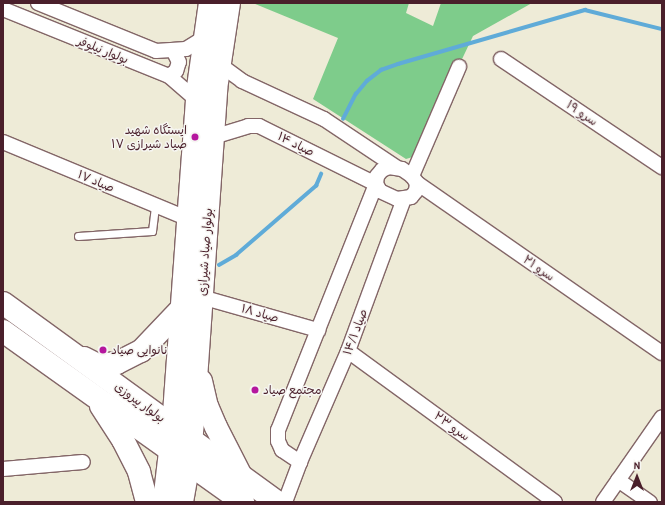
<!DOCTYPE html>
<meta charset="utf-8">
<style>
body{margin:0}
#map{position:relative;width:665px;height:505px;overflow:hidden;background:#eeebd7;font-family:"Patrick Hand","Playpen Sans Arabic",sans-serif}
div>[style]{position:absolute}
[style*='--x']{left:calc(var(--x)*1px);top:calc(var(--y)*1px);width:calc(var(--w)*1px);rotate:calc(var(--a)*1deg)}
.green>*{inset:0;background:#7ecc8b}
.stream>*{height:3.5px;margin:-1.75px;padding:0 1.75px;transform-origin:1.75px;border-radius:1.75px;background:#5fabd8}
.roads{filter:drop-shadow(1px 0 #836667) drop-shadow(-1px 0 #836667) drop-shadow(0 1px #836667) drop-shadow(0 -1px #836667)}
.service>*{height:7px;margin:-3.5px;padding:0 3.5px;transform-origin:3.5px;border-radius:3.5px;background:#fff}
.minor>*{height:14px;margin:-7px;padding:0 7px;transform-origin:7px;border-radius:7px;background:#fff}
.primary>*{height:22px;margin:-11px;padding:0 11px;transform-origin:11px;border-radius:11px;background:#fff}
.dots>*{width:11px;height:11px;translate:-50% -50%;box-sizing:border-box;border:2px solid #f6f6f2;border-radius:50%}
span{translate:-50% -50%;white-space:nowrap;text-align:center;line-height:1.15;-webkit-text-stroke:3px #f6f6f2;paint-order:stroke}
.street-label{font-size:12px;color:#4a1f2b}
.poi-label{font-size:12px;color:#4a1f2b}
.right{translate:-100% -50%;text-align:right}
.left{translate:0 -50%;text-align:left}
.frame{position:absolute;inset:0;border:4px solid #4a1f2b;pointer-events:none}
.north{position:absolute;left:617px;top:457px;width:40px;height:40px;-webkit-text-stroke:3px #f6f6f2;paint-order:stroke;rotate:0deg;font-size:11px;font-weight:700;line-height:16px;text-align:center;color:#4a1f2b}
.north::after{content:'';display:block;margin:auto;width:14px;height:18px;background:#4a1f2b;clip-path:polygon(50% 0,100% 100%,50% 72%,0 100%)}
</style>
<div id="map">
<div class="green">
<i style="clip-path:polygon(253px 3px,409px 3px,406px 13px,433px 26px,441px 3px,532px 3px,473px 36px,416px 156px,406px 159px,313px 99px,338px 38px)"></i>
</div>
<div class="stream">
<i style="--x:343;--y:119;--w:28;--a:-63"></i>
<i style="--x:356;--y:94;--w:17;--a:-50"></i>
<i style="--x:367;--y:81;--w:18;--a:-38"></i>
<i style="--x:381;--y:70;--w:18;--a:-19"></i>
<i style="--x:398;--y:64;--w:195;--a:-16.1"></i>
<i style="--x:585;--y:10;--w:79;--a:13.9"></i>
<i style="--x:219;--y:265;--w:20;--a:-30"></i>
<i style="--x:236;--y:255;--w:106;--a:-40.8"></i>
<i style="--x:316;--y:186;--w:13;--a:-67"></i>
</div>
<div class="roads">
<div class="service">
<i style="--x:78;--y:236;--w:74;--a:-3.9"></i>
<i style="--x:152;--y:231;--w:26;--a:-83"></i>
</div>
<div class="minor">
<i style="--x:38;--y:3;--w:127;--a:22.1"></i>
<i style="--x:156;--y:51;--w:30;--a:-4"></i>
<i style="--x:186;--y:49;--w:22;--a:-32"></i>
<i style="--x:3;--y:9;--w:179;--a:22"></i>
<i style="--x:169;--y:76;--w:37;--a:41"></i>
<i style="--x:501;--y:59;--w:194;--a:33.9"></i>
<i style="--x:219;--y:64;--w:29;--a:36"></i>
<i style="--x:242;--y:81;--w:90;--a:24.9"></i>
<i style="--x:324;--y:119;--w:87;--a:33.7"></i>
<i style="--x:169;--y:76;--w:9;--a:-36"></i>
<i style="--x:176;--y:71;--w:9;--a:-72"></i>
<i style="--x:179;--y:62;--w:13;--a:-117"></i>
<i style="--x:213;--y:137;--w:37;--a:-17"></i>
<i style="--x:248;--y:126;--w:11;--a:0"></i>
<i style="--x:259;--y:126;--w:131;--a:26.4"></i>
<i style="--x:376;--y:184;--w:265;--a:111.7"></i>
<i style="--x:278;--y:430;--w:11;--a:90"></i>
<i style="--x:278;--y:441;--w:10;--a:66"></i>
<i style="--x:282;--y:450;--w:22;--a:34"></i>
<i style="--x:3;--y:142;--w:201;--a:22.5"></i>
<i style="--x:389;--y:167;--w:13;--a:9"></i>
<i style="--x:402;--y:169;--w:12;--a:35"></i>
<i style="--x:412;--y:176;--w:9;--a:54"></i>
<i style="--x:417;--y:183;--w:8;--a:97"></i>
<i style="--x:416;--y:191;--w:8;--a:130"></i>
<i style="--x:411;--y:197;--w:14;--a:172"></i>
<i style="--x:397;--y:199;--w:19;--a:-155"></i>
<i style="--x:380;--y:191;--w:8;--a:-120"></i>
<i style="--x:376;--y:184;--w:8;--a:-83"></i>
<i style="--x:377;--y:176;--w:8;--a:-50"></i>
<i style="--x:382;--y:170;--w:8;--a:-23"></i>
<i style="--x:412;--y:176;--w:119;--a:-66.7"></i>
<i style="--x:417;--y:183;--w:298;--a:34.8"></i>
<i style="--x:201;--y:297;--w:122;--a:15.8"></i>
<i style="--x:348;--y:351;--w:256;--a:36.1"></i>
<i style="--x:3;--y:469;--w:80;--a:-5"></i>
<i style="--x:618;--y:480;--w:39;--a:35"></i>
<i style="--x:285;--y:502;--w:43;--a:-69.4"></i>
<i style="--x:300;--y:462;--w:121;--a:-66.6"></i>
<i style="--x:348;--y:351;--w:162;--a:-69.8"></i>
<i style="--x:603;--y:502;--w:103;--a:-55.2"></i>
</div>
<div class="primary">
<i style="--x:3;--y:303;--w:339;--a:36"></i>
<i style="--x:3;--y:331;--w:295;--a:35.5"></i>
<i style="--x:84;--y:358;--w:16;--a:27"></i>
<i style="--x:98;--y:365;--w:19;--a:-6"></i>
<i style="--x:117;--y:363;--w:27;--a:-27"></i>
<i style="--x:141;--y:351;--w:59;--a:-46.4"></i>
<i style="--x:201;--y:381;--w:26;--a:77"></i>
<i style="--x:207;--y:406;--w:23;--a:67"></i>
<i style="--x:216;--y:427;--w:53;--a:62.9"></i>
<i style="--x:101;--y:406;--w:40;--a:57.1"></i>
<i style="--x:123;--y:440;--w:36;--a:63"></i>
<i style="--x:139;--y:472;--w:31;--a:75"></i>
<i style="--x:164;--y:502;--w:76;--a:-83.2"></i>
<i style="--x:173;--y:427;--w:341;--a:-85.8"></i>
<i style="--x:198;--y:87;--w:85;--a:-81.9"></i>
<i style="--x:182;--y:502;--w:39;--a:-80"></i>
<i style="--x:189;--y:464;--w:42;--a:-84.6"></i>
<i style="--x:193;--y:422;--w:334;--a:-86"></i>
<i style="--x:216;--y:89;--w:87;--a:-81.4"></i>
</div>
</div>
<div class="dots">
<i style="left:195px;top:137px;background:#b5179e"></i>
<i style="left:103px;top:350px;background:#b5179e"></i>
<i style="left:255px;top:390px;background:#b5179e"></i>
</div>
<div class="street-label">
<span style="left:103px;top:50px;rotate:22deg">بولوار نیلوفر</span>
<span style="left:582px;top:113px;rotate:34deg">سرو ۱۹</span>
<span style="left:296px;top:144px;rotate:27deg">صیاد ۱۴</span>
<span style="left:96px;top:181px;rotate:23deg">صیاد ۱۷</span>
<span style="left:205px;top:252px;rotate:-86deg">بولوار صیاد شیرازی</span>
<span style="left:539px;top:268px;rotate:35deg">سرو ۲۱</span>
<span style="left:260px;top:313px;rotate:16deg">صیاد ۱۸</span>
<span style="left:355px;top:332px;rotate:-69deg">صیاد ۱۴/۱</span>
<span style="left:140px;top:402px;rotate:36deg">بولوار پیروزی</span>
<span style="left:452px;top:426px;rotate:36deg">سرو ۲۳</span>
</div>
<div class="poi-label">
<span class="right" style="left:187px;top:137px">ایستگاه شهید<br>صیاد شیرازی ۱۷</span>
<span class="left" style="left:111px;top:350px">نانوایی صیاد</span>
<span class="left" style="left:263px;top:390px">مجتمع صیاد</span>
</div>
<div class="frame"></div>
<div class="north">N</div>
</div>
